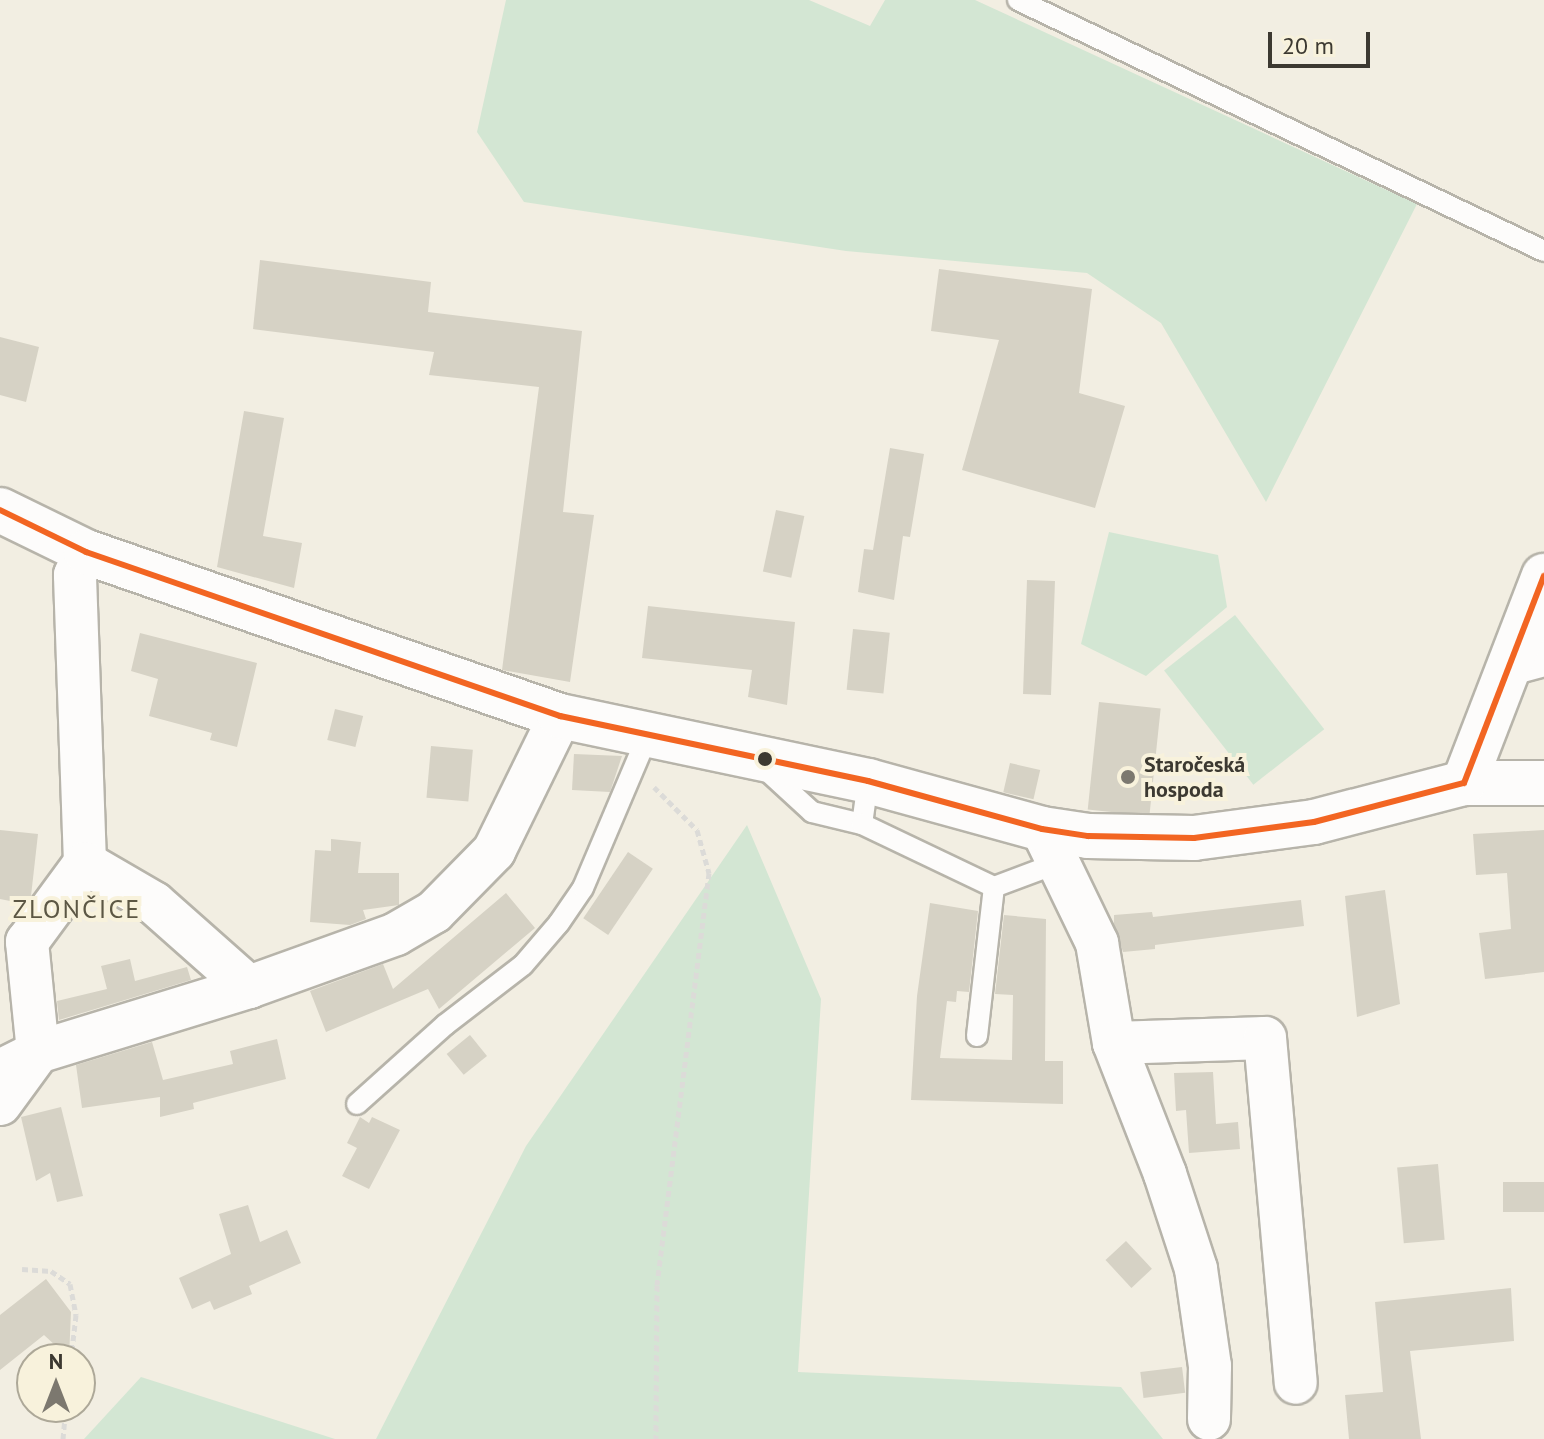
<!DOCTYPE html>
<meta charset="utf-8">
<style>
body{margin:0}
#map{position:relative;width:1544px;height:1439px;overflow:hidden;background:#f2eee2;font-family:"PT Sans",sans-serif}
div>[style]{position:absolute}
[style*='--x']{left:calc(var(--x)*1px);top:calc(var(--y)*1px);width:calc(var(--w)*1px);rotate:calc(var(--a)*1deg)}
.green>*{inset:0;background:#d3e6d3;transform-origin:0 0}
.building>*{inset:0;background:#d6d2c5;transform-origin:0 0}
.path>*{height:5px;margin-top:-2.5px;transform-origin:0;background:repeating-linear-gradient(90deg,#dcdbd8 0 6px,transparent 0 10px)}
.roads{filter:drop-shadow(2px 0 #b7b4aa) drop-shadow(-2px 0 #b7b4aa) drop-shadow(0 2px #b7b4aa) drop-shadow(0 -2px #b7b4aa)}
.service>*{height:20px;margin:-10px;padding:0 10px;transform-origin:10px;border-radius:10px;background:#fdfcfb}
.minor>*{height:42px;margin:-21px;padding:0 21px;transform-origin:21px;border-radius:21px;background:#fdfcfb}
.tertiary>*{height:44px;margin:-22px;padding:0 22px;transform-origin:22px;border-radius:22px;background:#fdfcfb}
.bus-1>*{height:6px;margin:-3px;padding:0 3px;transform-origin:3px;border-radius:3px;background:#f26522}
.dots>*{width:22px;height:22px;translate:-50% -50%;box-sizing:border-box;border:4px solid #f8f2dc;border-radius:50%}
span{translate:-50% -50%;white-space:nowrap;text-align:center;line-height:1.15;-webkit-text-stroke:8px #f8f2dc;paint-order:stroke}
.poi-label{font-size:22px;color:#3c3931;font-weight:700}
.left{translate:0 -50%;text-align:left}
.quarter-label{font-size:26px;color:#5c5744;letter-spacing:2px}
.north{position:absolute;left:16px;top:1343px;width:80px;height:80px;box-sizing:border-box;background:#f8f2dc;border:2px solid #ada898;border-radius:50%;rotate:0deg;font-size:22px;font-weight:700;line-height:32px;text-align:center;color:#3c3931}
.north::after{content:'';display:block;margin:auto;width:28px;height:36px;background:#7c786f;clip-path:polygon(50% 0,100% 100%,50% 72%,0 100%)}
.scale{position:absolute;left:1268px;top:32px;width:102px;height:36px;box-sizing:border-box;border:4px solid #3c3931;border-top:0;padding-left:10px;font-size:24px;line-height:28px;white-space:nowrap;color:#3c3931;-webkit-text-stroke:6px #f8f2dc;paint-order:stroke}
</style>
<div id="map">
<div class="green">
<i style="clip-path:polygon(506px 0,809px 0,870px 26px,885px 0,975px 0,1417px 204px,1266px 502px,1161px 323px,1087px 273px,846px 251px,524px 202px,477px 132px)"></i>
<i style="clip-path:polygon(1109px 532px,1218px 555px,1227px 607px,1146px 676px,1081px 644px)"></i>
<i style="left:1235px;top:615px;width:145px;height:90px;rotate:52deg"></i>
<i style="clip-path:polygon(747px 825px,821px 999px,798px 1372px,1121px 1387px,1163px 1439px,376px 1439px,526px 1146px)"></i>
<i style="clip-path:polygon(141px 1377px,335px 1439px,84px 1439px)"></i>
</div>
<div class="building">
<i style="clip-path:polygon(260px 260px,431px 282px,428px 312px,582px 331px,563px 512px,594px 515px,570px 682px,502px 670px,539px 387px,429px 375px,434px 352px,253px 329px)"></i>
<i style="clip-path:polygon(939px 269px,1092px 289px,1079px 393px,1125px 406px,1095px 508px,962px 470px,999px 340px,931px 331px)"></i>
<i style="clip-path:polygon(0 337px,39px 347px,26px 402px,0 395px)"></i>
<i style="clip-path:polygon(244px 411px,284px 418px,263px 536px,302px 543px,294px 588px,217px 567px)"></i>
<i style="clip-path:polygon(890px 448px,924px 454px,910px 537px,903px 536px,894px 600px,858px 592px,864px 549px,873px 550px)"></i>
<i style="left:776px;top:510px;width:29px;height:63px;rotate:12deg"></i>
<i style="left:1027px;top:580px;width:28px;height:114px;rotate:2deg"></i>
<i style="clip-path:polygon(648px 606px,795px 622px,787px 705px,748px 697px,752px 670px,642px 658px)"></i>
<i style="left:853px;top:629px;width:37px;height:61px;rotate:6deg"></i>
<i style="clip-path:polygon(140px 633px,257px 663px,237px 747px,210px 740px,212px 733px,149px 716px,158px 679px,131px 671px)"></i>
<i style="left:1099px;top:702px;width:62px;height:108px;rotate:6deg"></i>
<i style="left:335px;top:709px;width:29px;height:32px;rotate:14deg"></i>
<i style="left:431px;top:746px;width:42px;height:52px;rotate:5deg"></i>
<i style="clip-path:polygon(574px 754px,622px 756px,610px 792px,572px 790px)"></i>
<i style="left:1010px;top:763px;width:31px;height:30px;rotate:13deg"></i>
<i style="clip-path:polygon(0 830px,38px 834px,31px 896px,25px 904px,0 899px)"></i>
<i style="clip-path:polygon(1544px 830px,1544px 972px,1485px 979px,1479px 933px,1511px 929px,1507px 873px,1476px 875px,1473px 834px)"></i>
<i style="clip-path:polygon(331px 839px,361px 842px,358px 873px,399px 873px,399px 905px,363px 910px,366px 919px,350px 925px,310px 922px,315px 850px,331px 851px)"></i>
<i style="left:628px;top:852px;width:30px;height:80px;rotate:34deg"></i>
<i style="clip-path:polygon(1385px 890px,1400px 1004px,1357px 1017px,1345px 896px)"></i>
<i style="clip-path:polygon(506px 893px,535px 928px,439px 1009px,428px 989px,326px 1032px,310px 991px,383px 964px,393px 989px)"></i>
<i style="clip-path:polygon(1301px 900px,1304px 926px,1155px 945px,1155px 949px,1123px 952px,1114px 924px,1114px 915px,1152px 912px,1153px 917px)"></i>
<i style="clip-path:polygon(930px 903px,978px 911px,969px 992px,957px 991px,956px 1002px,947px 1001px,940px 1058px,1012px 1060px,1013px 995px,995px 994px,1004px 915px,1046px 919px,1045px 1061px,1063px 1061px,1063px 1104px,911px 1100px,917px 996px)"></i>
<i style="clip-path:polygon(130px 959px,135px 981px,187px 967px,191px 980px,59px 1020px,57px 1001px,107px 989px,101px 966px)"></i>
<i style="left:470px;top:1035px;width:27px;height:30px;rotate:51deg"></i>
<i style="clip-path:polygon(277px 1039px,286px 1079px,193px 1103px,194px 1109px,160px 1117px,160px 1097px,82px 1108px,76px 1065px,152px 1042px,163px 1080px,233px 1064px,230px 1051px)"></i>
<i style="clip-path:polygon(1213px 1072px,1216px 1124px,1238px 1122px,1240px 1149px,1189px 1153px,1186px 1110px,1176px 1111px,1174px 1073px)"></i>
<i style="clip-path:polygon(61px 1107px,83px 1196px,57px 1202px,50px 1173px,36px 1181px,21px 1117px)"></i>
<i style="clip-path:polygon(360px 1117px,369px 1123px,372px 1117px,400px 1130px,369px 1189px,342px 1176px,357px 1148px,347px 1143px)"></i>
<i style="left:1438px;top:1164px;width:76px;height:41px;rotate:85deg"></i>
<i style="left:1544px;top:1182px;width:30px;height:41px;rotate:90deg"></i>
<i style="clip-path:polygon(248px 1205px,260px 1242px,287px 1230px,301px 1263px,249px 1286px,252px 1294px,214px 1310px,210px 1301px,192px 1309px,179px 1278px,231px 1254px,219px 1214px)"></i>
<i style="left:1126px;top:1241px;width:38px;height:28px;rotate:47deg"></i>
<i style="clip-path:polygon(46px 1279px,71px 1312px,69px 1358px,44px 1335px,0 1370px,0 1315px)"></i>
<i style="clip-path:polygon(1511px 1288px,1514px 1341px,1410px 1351px,1421px 1439px,1349px 1439px,1345px 1395px,1383px 1392px,1375px 1302px)"></i>
<i style="left:1182px;top:1367px;width:26px;height:42px;rotate:83deg"></i>
</div>
<div class="path">
<i style="--x:654;--y:787;--w:61;--a:45"></i>
<i style="--x:697;--y:830;--w:45;--a:74.4"></i>
<i style="--x:709;--y:873;--w:415;--a:97.2"></i>
<i style="--x:657;--y:1285;--w:154;--a:90.4"></i>
<i style="--x:22;--y:1269;--w:29;--a:4"></i>
<i style="--x:51;--y:1271;--w:23;--a:34"></i>
<i style="--x:70;--y:1284;--w:32;--a:79"></i>
<i style="--x:76;--y:1315;--w:44;--a:96.5"></i>
<i style="--x:63;--y:1439;--w:32;--a:-85"></i>
</div>
<div class="roads">
<div class="service">
<i style="--x:1018;--y:0;--w:583;--a:25.51"></i>
<i style="--x:764;--y:768;--w:65;--a:42.5"></i>
<i style="--x:812;--y:812;--w:51;--a:13.5"></i>
<i style="--x:868;--y:781;--w:43;--a:97.9"></i>
<i style="--x:862;--y:824;--w:146;--a:25.5"></i>
<i style="--x:977;--y:1036;--w:150;--a:-83.5"></i>
<i style="--x:994;--y:887;--w:68;--a:-20.6"></i>
<i style="--x:357;--y:1104;--w:118;--a:-41.9"></i>
<i style="--x:445;--y:1025;--w:98;--a:-37.6"></i>
<i style="--x:523;--y:965;--w:55;--a:-49.4"></i>
<i style="--x:559;--y:923;--w:42;--a:-55.6"></i>
<i style="--x:583;--y:888;--w:166;--a:-67"></i>
</div>
<div class="minor">
<i style="--x:1510;--y:664;--w:35;--a:-15"></i>
<i style="--x:1042;--y:829;--w:127;--a:64.2"></i>
<i style="--x:1097;--y:943;--w:101;--a:80.4"></i>
<i style="--x:1114;--y:1043;--w:151;--a:-1.9"></i>
<i style="--x:1265;--y:1038;--w:346;--a:84.9"></i>
<i style="--x:85;--y:863;--w:288;--a:-92"></i>
<i style="--x:75;--y:575;--w:25;--a:-64"></i>
<i style="--x:1114;--y:1043;--w:141;--a:68.7"></i>
<i style="--x:1165;--y:1174;--w:100;--a:71.9"></i>
<i style="--x:1196;--y:1269;--w:98;--a:81.8"></i>
<i style="--x:1210;--y:1366;--w:53;--a:91.1"></i>
<i style="--x:0;--y:1071;--w:42;--a:-26.6"></i>
<i style="--x:38;--y:1052;--w:221;--a:-17.1"></i>
<i style="--x:249;--y:987;--w:156;--a:-19.8"></i>
<i style="--x:396;--y:934;--w:44;--a:-30.1"></i>
<i style="--x:434;--y:912;--w:86;--a:-45.5"></i>
<i style="--x:494;--y:851;--w:150;--a:-63.9"></i>
<i style="--x:0;--y:1104;--w:64;--a:-53.8"></i>
<i style="--x:38;--y:1052;--w:111;--a:-95.7"></i>
<i style="--x:27;--y:942;--w:98;--a:-53.7"></i>
<i style="--x:85;--y:863;--w:80;--a:30.1"></i>
<i style="--x:154;--y:903;--w:127;--a:41.5"></i>
</div>
<div class="tertiary">
<i style="--x:0;--y:510;--w:96;--a:26"></i>
<i style="--x:86;--y:552;--w:502;--a:19.09"></i>
<i style="--x:560;--y:716;--w:315;--a:11.9"></i>
<i style="--x:868;--y:781;--w:180;--a:15.4"></i>
<i style="--x:1042;--y:829;--w:47;--a:8.7"></i>
<i style="--x:1088;--y:836;--w:106;--a:1.1"></i>
<i style="--x:1194;--y:838;--w:121;--a:-7.6"></i>
<i style="--x:1314;--y:822;--w:155;--a:-14.6"></i>
<i style="--x:1464;--y:783;--w:80;--a:0"></i>
<i style="--x:1464;--y:783;--w:222;--a:-68.9"></i>
</div>
</div>
<div class="bus-1">
<i style="--x:0;--y:510;--w:96;--a:26"></i>
<i style="--x:86;--y:552;--w:502;--a:19.09"></i>
<i style="--x:560;--y:716;--w:315;--a:11.9"></i>
<i style="--x:868;--y:781;--w:180;--a:15.4"></i>
<i style="--x:1042;--y:829;--w:47;--a:8.7"></i>
<i style="--x:1088;--y:836;--w:106;--a:1.1"></i>
<i style="--x:1194;--y:838;--w:121;--a:-7.6"></i>
<i style="--x:1314;--y:822;--w:155;--a:-14.6"></i>
<i style="--x:1464;--y:783;--w:222;--a:-68.9"></i>
</div>
<div class="dots">
<i style="left:765px;top:759px;background:#3c3931"></i>
<i style="left:1128px;top:777px;background:#7c786f"></i>
</div>
<div class="poi-label">
<span class="left" style="left:1144px;top:777px">Staročeská<br>hospoda</span>
</div>
<div class="quarter-label">
<span style="left:77px;top:909px">ZLONČICE</span>
</div>
<div class="north">N</div>
<div class="scale">20 m</div>
</div>
